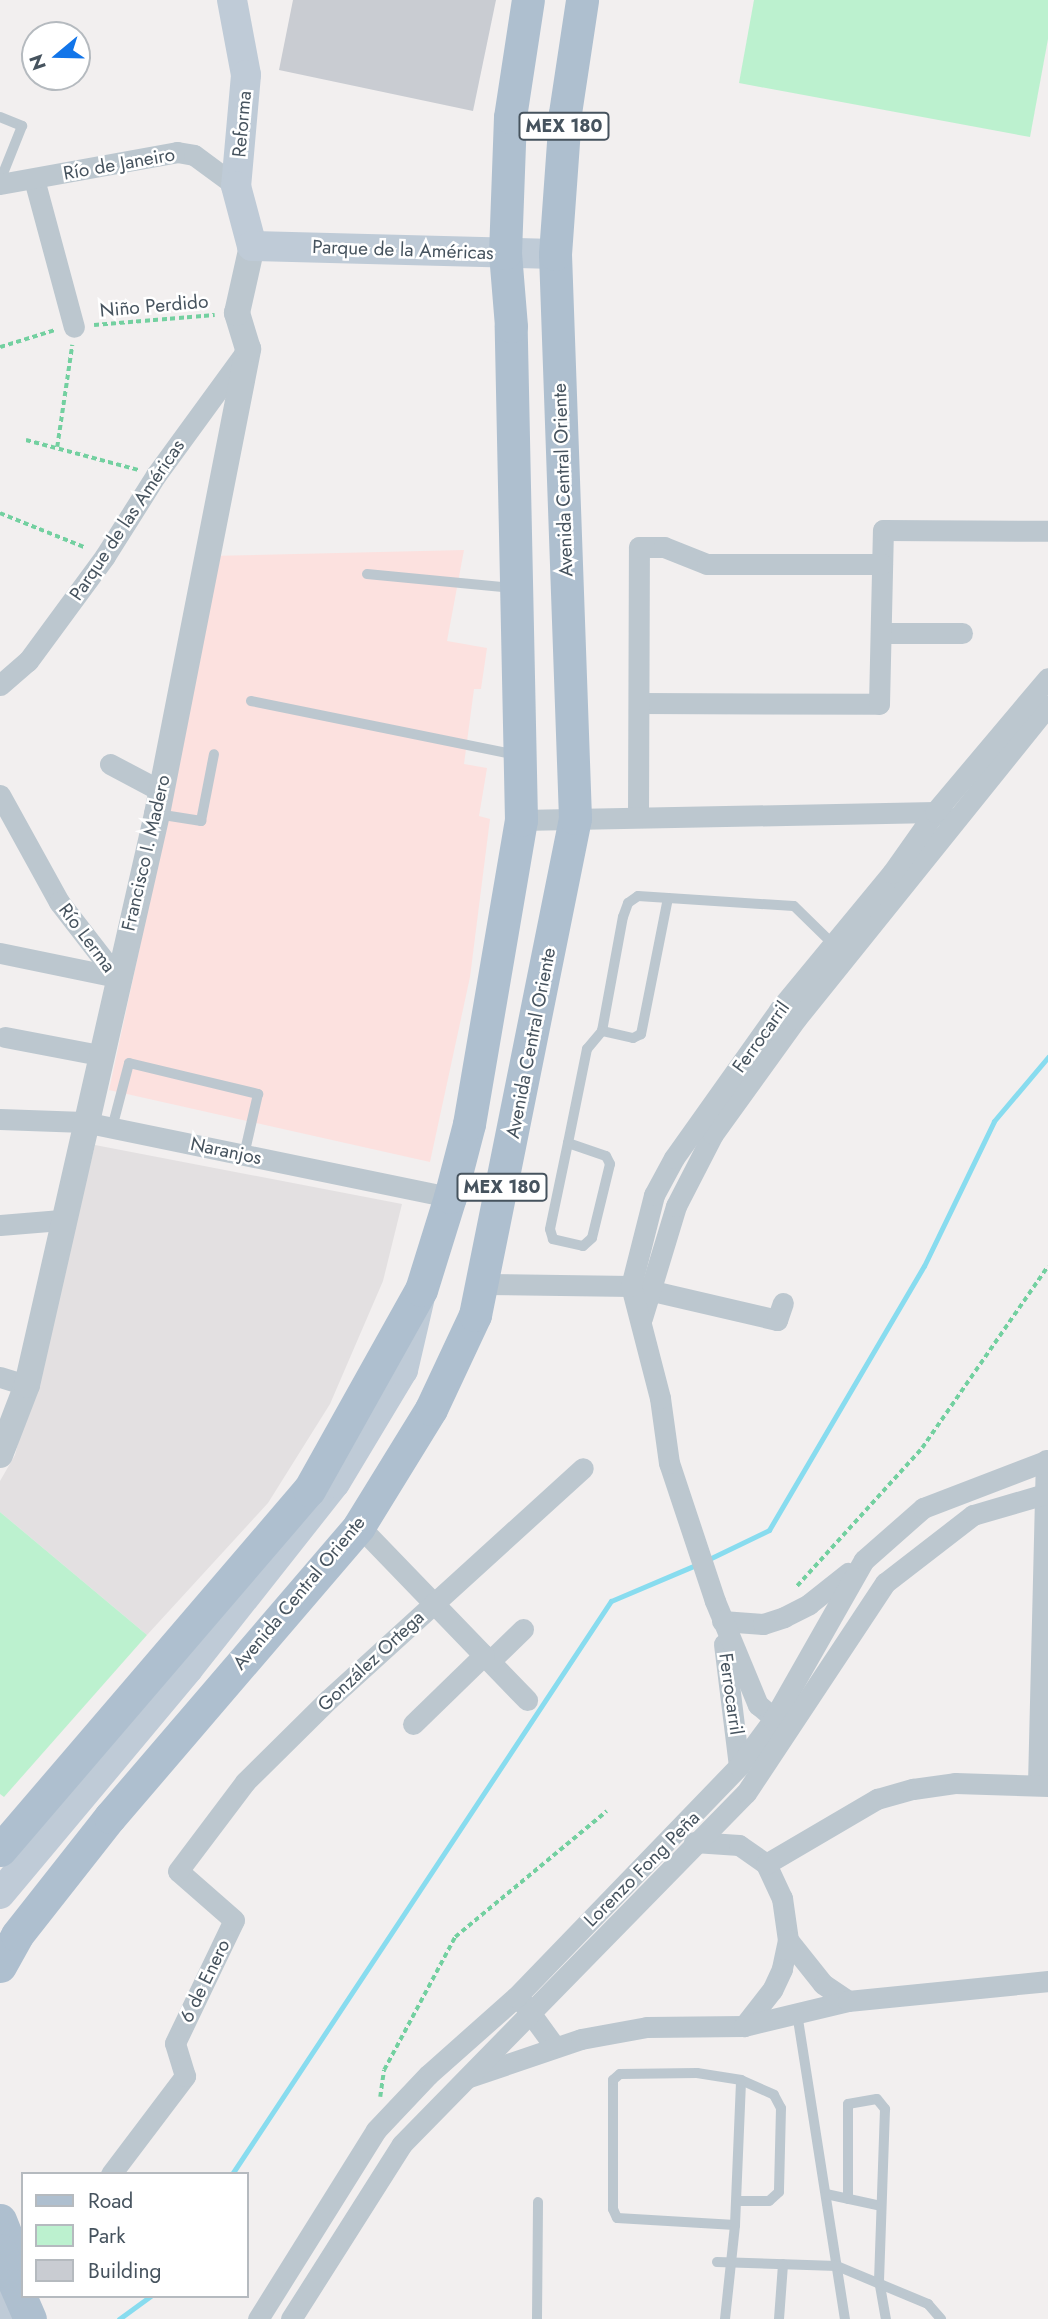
<!DOCTYPE html>
<meta charset="utf-8">
<style>
body{margin:0}
#map{position:relative;width:1048px;height:2319px;overflow:hidden;background:#f2efef;font-family:Jost,sans-serif}
div>[style]{position:absolute}
[style*='--x']{left:calc(var(--x)*1px);top:calc(var(--y)*1px);width:calc(var(--w)*1px);rotate:calc(var(--a)*1deg)}
.education>*{inset:0;background:#e3e0e1}
.medical>*{inset:0;background:#fce1df}
.green>*{inset:0;background:#bcf1cf}
.stream>*{height:5px;margin:-2.5px;padding:0 2.5px;transform-origin:2.5px;border-radius:2.5px;background:#88dcef}
.building>*{inset:0;background:#c9ccd2}
.path>*{height:3.5px;margin-top:-1.75px;transform-origin:0;background:repeating-linear-gradient(90deg,#73d0a0 0 5px,transparent 0 8.5px)}
.service>*{height:10px;margin:-5px;padding:0 5px;transform-origin:5px;border-radius:5px;background:#bcc7cf}
.minor>*{height:21px;margin:-10.5px;padding:0 10.5px;transform-origin:10.5px;border-radius:10.5px;background:#bcc7cf}
.tertiary>*{height:26px;margin:-13px;padding:0 13px;transform-origin:13px;border-radius:13px;background:#bcc7cf}
.secondary>*{height:30px;margin:-15px;padding:0 15px;transform-origin:15px;border-radius:15px;background:#bfcbd7}
.primary>*{height:33px;margin:-16.5px;padding:0 16.5px;transform-origin:16.5px;border-radius:16.5px;background:#aebfcf}
span{translate:-50% -50%;white-space:nowrap;text-align:center;line-height:1.15;-webkit-text-stroke:5px #fff;paint-order:stroke}
.shield-label span{padding:2px 5px;background:#fff;border:2px solid;border-radius:5px;-webkit-text-stroke-width:0}
.shield-label{font-size:18px;color:#46535e;font-weight:700}
.street-label{font-size:19px;color:#46535e}
.legend{position:absolute;left:21px;top:2172px;width:228px;height:126px;box-sizing:border-box;background:#fff;border:2px solid #b5babf;margin:0;padding:9px 12px;list-style:none;font-size:21px;color:#46535e}
.legend li{display:flex;align-items:center;gap:14px;height:35px}
.legend b{width:35px;border:2px solid #b5babf}
.north{position:absolute;left:21px;top:21px;width:70px;height:70px;box-sizing:border-box;background:#fff;border:2px solid #b5babf;border-radius:50%;rotate:251deg;font-size:19px;font-weight:700;line-height:28px;text-align:center;color:#46535e}
.north::after{content:'';display:block;margin:auto;width:24px;height:32px;background:#1275e9;clip-path:polygon(50% 0,100% 100%,50% 72%,0 100%)}
</style>
<div id="map">
<div class="education">
<i style="clip-path:polygon(95px 1145px,402px 1204px,383px 1281px,330px 1404px,268px 1503px,147px 1635px,0 1512px,0 1481px,15px 1455px)"></i>
</div>
<div class="medical">
<i style="clip-path:polygon(464px 550px,447px 641px,487px 648px,481px 689px,474px 689px,464px 764px,487px 768px,479px 816px,490px 819px,470px 977px,430px 1162px,109px 1090px,139px 951px,208px 556px)"></i>
</div>
<div class="green">
<i style="clip-path:polygon(754px 0,1048px 0,1048px 39px,1030px 137px,739px 83px)"></i>
<i style="clip-path:polygon(0 1512px,147px 1635px,4px 1797px,0 1794px)"></i>
</div>
<div class="stream">
<i style="--x:707;--y:1560;--w:69;--a:-25.8"></i>
<i style="--x:769;--y:1530;--w:306;--a:-59.6"></i>
<i style="--x:924;--y:1266;--w:161;--a:-64.2"></i>
<i style="--x:994;--y:1121;--w:84;--a:-49.8"></i>
<i style="--x:232;--y:2174;--w:687;--a:-56.52"></i>
<i style="--x:611;--y:1601;--w:95;--a:-23"></i>
<i style="--x:119;--y:2319;--w:39;--a:-36"></i>
</div>
<div class="building">
<i style="clip-path:polygon(293px 0,496px 0,473px 111px,279px 70px)"></i>
</div>
<div class="path">
<i style="--x:94;--y:325;--w:121;--a:-4.7"></i>
<i style="--x:0;--y:347;--w:58;--a:-17.2"></i>
<i style="--x:26;--y:440;--w:117;--a:14.9"></i>
<i style="--x:57;--y:447;--w:103;--a:-81.6"></i>
<i style="--x:0;--y:513;--w:93;--a:22.1"></i>
<i style="--x:797;--y:1586;--w:186;--a:-47.8"></i>
<i style="--x:922;--y:1448;--w:221;--a:-55.3"></i>
<i style="--x:380;--y:2097;--w:27;--a:-82"></i>
<i style="--x:384;--y:2070;--w:151;--a:-61.9"></i>
<i style="--x:455;--y:1937;--w:197;--a:-39.7"></i>
</div>
<div class="service">
<i style="--x:0;--y:117;--w:24;--a:22"></i>
<i style="--x:22;--y:126;--w:59;--a:111.8"></i>
<i style="--x:367;--y:574;--w:147;--a:5.5"></i>
<i style="--x:251;--y:701;--w:271;--a:11.5"></i>
<i style="--x:157;--y:814;--w:45;--a:9"></i>
<i style="--x:201;--y:821;--w:68;--a:-79"></i>
<i style="--x:668;--y:898;--w:139;--a:101.2"></i>
<i style="--x:641;--y:1034;--w:9;--a:153"></i>
<i style="--x:633;--y:1038;--w:32;--a:-167"></i>
<i style="--x:602;--y:1031;--w:116;--a:-79.6"></i>
<i style="--x:623;--y:917;--w:15;--a:-70"></i>
<i style="--x:628;--y:903;--w:12;--a:-35"></i>
<i style="--x:638;--y:896;--w:156;--a:3.7"></i>
<i style="--x:794;--y:906;--w:54;--a:44.3"></i>
<i style="--x:112;--y:1128;--w:67;--a:-75.3"></i>
<i style="--x:129;--y:1063;--w:133;--a:13.5"></i>
<i style="--x:258;--y:1094;--w:63;--a:102.9"></i>
<i style="--x:568;--y:1143;--w:40;--a:18.9"></i>
<i style="--x:606;--y:1156;--w:9;--a:63"></i>
<i style="--x:610;--y:1164;--w:76;--a:103.7"></i>
<i style="--x:592;--y:1238;--w:12;--a:138"></i>
<i style="--x:583;--y:1246;--w:31;--a:-167"></i>
<i style="--x:553;--y:1239;--w:10;--a:-107"></i>
<i style="--x:550;--y:1229;--w:88;--a:-78.2"></i>
<i style="--x:568;--y:1143;--w:96;--a:-78.6"></i>
<i style="--x:587;--y:1049;--w:23;--a:-50"></i>
<i style="--x:797;--y:2013;--w:310;--a:81.1"></i>
<i style="--x:826;--y:2194;--w:56;--a:12.3"></i>
<i style="--x:848;--y:2199;--w:95;--a:-90"></i>
<i style="--x:848;--y:2104;--w:29;--a:-10"></i>
<i style="--x:877;--y:2099;--w:13;--a:51"></i>
<i style="--x:885;--y:2109;--w:171;--a:92"></i>
<i style="--x:879;--y:2280;--w:40;--a:80"></i>
<i style="--x:735;--y:2225;--w:118;--a:-176.6"></i>
<i style="--x:617;--y:2218;--w:10;--a:-114"></i>
<i style="--x:613;--y:2209;--w:129;--a:-90"></i>
<i style="--x:613;--y:2080;--w:9;--a:-41"></i>
<i style="--x:620;--y:2074;--w:77;--a:-0.7"></i>
<i style="--x:697;--y:2073;--w:45;--a:9"></i>
<i style="--x:741;--y:2080;--w:36;--a:24"></i>
<i style="--x:774;--y:2095;--w:15;--a:62"></i>
<i style="--x:781;--y:2108;--w:84;--a:91.4"></i>
<i style="--x:779;--y:2192;--w:13;--a:138"></i>
<i style="--x:769;--y:2201;--w:32;--a:180"></i>
<i style="--x:717;--y:2262;--w:120;--a:1.9"></i>
<i style="--x:837;--y:2266;--w:99;--a:22.7"></i>
<i style="--x:928;--y:2304;--w:20;--a:49"></i>
<i style="--x:537;--y:2319;--w:117;--a:-89.5"></i>
<i style="--x:725;--y:2319;--w:95;--a:-83.9"></i>
<i style="--x:735;--y:2225;--w:145;--a:-87.6"></i>
<i style="--x:779;--y:2319;--w:55;--a:-85.8"></i>
</div>
<div class="minor">
<i style="--x:34;--y:179;--w:153;--a:74.9"></i>
<i style="--x:0;--y:184;--w:180;--a:-10.2"></i>
<i style="--x:177;--y:152;--w:17;--a:10"></i>
<i style="--x:194;--y:155;--w:52;--a:36.4"></i>
<i style="--x:881;--y:633;--w:81;--a:0"></i>
<i style="--x:0;--y:685;--w:37;--a:-41"></i>
<i style="--x:28;--y:661;--w:130;--a:-53.7"></i>
<i style="--x:105;--y:556;--w:96;--a:-57.8"></i>
<i style="--x:156;--y:475;--w:155;--a:-53.9"></i>
<i style="--x:639;--y:703;--w:240;--a:0.2"></i>
<i style="--x:879;--y:704;--w:174;--a:-88.7"></i>
<i style="--x:883;--y:530;--w:165;--a:0.3"></i>
<i style="--x:110;--y:764;--w:58;--a:27.9"></i>
<i style="--x:0;--y:795;--w:122;--a:61.1"></i>
<i style="--x:59;--y:902;--w:95;--a:52.3"></i>
<i style="--x:638;--y:817;--w:270;--a:-89.8"></i>
<i style="--x:639;--y:547;--w:25;--a:0"></i>
<i style="--x:664;--y:547;--w:46;--a:21.6"></i>
<i style="--x:707;--y:564;--w:175;--a:0"></i>
<i style="--x:521;--y:820;--w:414;--a:-1.1"></i>
<i style="--x:935;--y:812;--w:10;--a:17"></i>
<i style="--x:0;--y:953;--w:119;--a:11.6"></i>
<i style="--x:5;--y:1037;--w:96;--a:10.8"></i>
<i style="--x:0;--y:1119;--w:84;--a:2"></i>
<i style="--x:84;--y:1122;--w:374;--a:11.6"></i>
<i style="--x:0;--y:1225;--w:61;--a:-4.7"></i>
<i style="--x:483;--y:1284;--w:148;--a:0.8"></i>
<i style="--x:631;--y:1286;--w:150;--a:13.1"></i>
<i style="--x:777;--y:1320;--w:18;--a:-71"></i>
<i style="--x:642;--y:1318;--w:117;--a:-73.1"></i>
<i style="--x:676;--y:1206;--w:81;--a:-62.8"></i>
<i style="--x:713;--y:1134;--w:142;--a:-54.2"></i>
<i style="--x:796;--y:1019;--w:402;--a:-51.2"></i>
<i style="--x:0;--y:1377;--w:28;--a:17"></i>
<i style="--x:359;--y:1526;--w:242;--a:46"></i>
<i style="--x:722;--y:1621;--w:41;--a:4.2"></i>
<i style="--x:763;--y:1624;--w:22;--a:-18"></i>
<i style="--x:784;--y:1617;--w:28;--a:-27"></i>
<i style="--x:809;--y:1604;--w:50;--a:-38.5"></i>
<i style="--x:724;--y:1644;--w:123;--a:83"></i>
<i style="--x:490;--y:1661;--w:46;--a:-44.1"></i>
<i style="--x:413;--y:1724;--w:99;--a:-44.2"></i>
<i style="--x:787;--y:1729;--w:38;--a:-140"></i>
<i style="--x:758;--y:1705;--w:113;--a:-112.5"></i>
<i style="--x:715;--y:1601;--w:145;--a:-108.4"></i>
<i style="--x:669;--y:1463;--w:66;--a:-97.9"></i>
<i style="--x:660;--y:1398;--w:116;--a:-104.5"></i>
<i style="--x:631;--y:1286;--w:94;--a:-75.8"></i>
<i style="--x:654;--y:1195;--w:42;--a:-61.6"></i>
<i style="--x:674;--y:1158;--w:181;--a:-54.6"></i>
<i style="--x:779;--y:1010;--w:178;--a:-50.5"></i>
<i style="--x:892;--y:873;--w:75;--a:-54.8"></i>
<i style="--x:935;--y:812;--w:175;--a:-49.9"></i>
<i style="--x:1038;--y:1784;--w:324;--a:-88.6"></i>
<i style="--x:694;--y:1842;--w:45;--a:3.8"></i>
<i style="--x:739;--y:1845;--w:33;--a:35"></i>
<i style="--x:766;--y:1864;--w:38;--a:65"></i>
<i style="--x:782;--y:1898;--w:42;--a:81.9"></i>
<i style="--x:788;--y:1940;--w:30;--a:102"></i>
<i style="--x:782;--y:1969;--w:23;--a:115"></i>
<i style="--x:772;--y:1990;--w:46;--a:127.9"></i>
<i style="--x:766;--y:1864;--w:129;--a:-30.4"></i>
<i style="--x:877;--y:1799;--w:37;--a:-16"></i>
<i style="--x:913;--y:1789;--w:42;--a:-8.1"></i>
<i style="--x:955;--y:1783;--w:93;--a:1.8"></i>
<i style="--x:788;--y:1940;--w:56;--a:51.5"></i>
<i style="--x:823;--y:1984;--w:30;--a:34"></i>
<i style="--x:523;--y:2003;--w:54;--a:54"></i>
<i style="--x:469;--y:2077;--w:118;--a:-18.7"></i>
<i style="--x:581;--y:2039;--w:67;--a:-10.3"></i>
<i style="--x:647;--y:2027;--w:97;--a:-0.6"></i>
<i style="--x:744;--y:2026;--w:107;--a:-13.5"></i>
<i style="--x:848;--y:2001;--w:201;--a:-5.7"></i>
<i style="--x:111;--y:2174;--w:123;--a:-52.9"></i>
<i style="--x:185;--y:2076;--w:34;--a:-107"></i>
<i style="--x:175;--y:2043;--w:136;--a:-64.4"></i>
<i style="--x:234;--y:1920;--w:74;--a:-138.8"></i>
<i style="--x:178;--y:1871;--w:111;--a:-53"></i>
<i style="--x:245;--y:1782;--w:118;--a:-44.7"></i>
<i style="--x:329;--y:1699;--w:343;--a:-42.3"></i>
<i style="--x:258;--y:2319;--w:223;--a:-58"></i>
<i style="--x:376;--y:2130;--w:76;--a:-46.6"></i>
<i style="--x:428;--y:2075;--w:118;--a:-41.6"></i>
<i style="--x:516;--y:1997;--w:321;--a:-46"></i>
<i style="--x:739;--y:1766;--w:57;--a:-53.5"></i>
<i style="--x:773;--y:1720;--w:184;--a:-60.4"></i>
<i style="--x:864;--y:1560;--w:79;--a:-41.4"></i>
<i style="--x:923;--y:1508;--w:134;--a:-21"></i>
<i style="--x:291;--y:2319;--w:207;--a:-57.6"></i>
<i style="--x:402;--y:2144;--w:491;--a:-45.6"></i>
<i style="--x:746;--y:1793;--w:252;--a:-56.5"></i>
<i style="--x:885;--y:1583;--w:111;--a:-37.7"></i>
<i style="--x:973;--y:1515;--w:78;--a:-16.3"></i>
</div>
<div class="tertiary">
<i style="--x:0;--y:1455;--w:75;--a:-68.9"></i>
<i style="--x:27;--y:1385;--w:586;--a:-77.17"></i>
<i style="--x:157;--y:814;--w:474;--a:-78.9"></i>
<i style="--x:248;--y:349;--w:38;--a:-107"></i>
<i style="--x:237;--y:313;--w:69;--a:-77.4"></i>
</div>
<div class="secondary">
<i style="--x:232;--y:0;--w:76;--a:79.4"></i>
<i style="--x:246;--y:75;--w:111;--a:95.1"></i>
<i style="--x:236;--y:186;--w:62;--a:75.1"></i>
<i style="--x:252;--y:246;--w:303;--a:1.5"></i>
<i style="--x:0;--y:1894;--w:293;--a:-50.1"></i>
<i style="--x:188;--y:1669;--w:237;--a:-51.7"></i>
<i style="--x:335;--y:1483;--w:132;--a:-59"></i>
<i style="--x:403;--y:1370;--w:75;--a:-76.9"></i>
<i style="--x:0;--y:2296;--w:25;--a:67"></i>
</div>
<div class="primary">
<i style="--x:0;--y:1850;--w:474;--a:-49.4"></i>
<i style="--x:309;--y:1490;--w:229;--a:-60.8"></i>
<i style="--x:421;--y:1290;--w:97;--a:-72.7"></i>
<i style="--x:450;--y:1197;--w:75;--a:-75.4"></i>
<i style="--x:469;--y:1124;--w:308;--a:-80.3"></i>
<i style="--x:521;--y:820;--w:494;--a:-91.2"></i>
<i style="--x:511;--y:326;--w:73;--a:-94.7"></i>
<i style="--x:505;--y:253;--w:136;--a:-87.9"></i>
<i style="--x:510;--y:117;--w:118;--a:-81.3"></i>
<i style="--x:0;--y:1966;--w:35;--a:-61"></i>
<i style="--x:17;--y:1935;--w:150;--a:-51.8"></i>
<i style="--x:110;--y:1817;--w:383;--a:-49.4"></i>
<i style="--x:359;--y:1526;--w:137;--a:-58.4"></i>
<i style="--x:431;--y:1409;--w:104;--a:-64.9"></i>
<i style="--x:475;--y:1315;--w:507;--a:-78.62"></i>
<i style="--x:575;--y:818;--w:564;--a:-92.03"></i>
<i style="--x:555;--y:254;--w:141;--a:-85.9"></i>
<i style="--x:565;--y:113;--w:114;--a:-81.4"></i>
<i style="--x:0;--y:2220;--w:54;--a:68.2"></i>
<i style="--x:0;--y:2250;--w:75;--a:66.5"></i>
</div>
<div class="shield-label">
<span style="left:564px;top:126px">MEX 180</span>
<span style="left:502px;top:1187px">MEX 180</span>
</div>
<div class="street-label">
<span style="left:242px;top:124px;rotate:-85deg">Reforma</span>
<span style="left:119px;top:164px;rotate:-10deg">Río de Janeiro</span>
<span style="left:403px;top:250px;rotate:2deg">Parque de la Américas</span>
<span style="left:154px;top:306px;rotate:-5deg">Niño Perdido</span>
<span style="left:563px;top:480px;rotate:-92deg">Avenida Central Oriente</span>
<span style="left:127px;top:520px;rotate:-56deg">Parque de las Américas</span>
<span style="left:146px;top:853px;rotate:-77deg">Francisco I. Madero</span>
<span style="left:87px;top:938px;rotate:53deg">Río Lerma</span>
<span style="left:761px;top:1037px;rotate:-54deg">Ferrocarril</span>
<span style="left:531px;top:1043px;rotate:-79deg">Avenida Central Oriente</span>
<span style="left:226px;top:1151px;rotate:12deg">Naranjos</span>
<span style="left:299px;top:1593px;rotate:-50deg">Avenida Central Oriente</span>
<span style="left:371px;top:1661px;rotate:-43deg">González Ortega</span>
<span style="left:731px;top:1694px;rotate:82deg">Ferrocarril</span>
<span style="left:642px;top:1869px;rotate:-45deg">Lorenzo Fong Peña</span>
<span style="left:205px;top:1981px;rotate:-64deg">6 de Enero</span>
</div>
<ul class="legend">
<li><b style="height:9px;background:#aebfcf"></b>Road</li>
<li><b style="height:19px;background:#bcf1cf"></b>Park</li>
<li><b style="height:19px;background:#c9ccd2"></b>Building</li>
</ul>
<div class="north">N</div>
</div>
